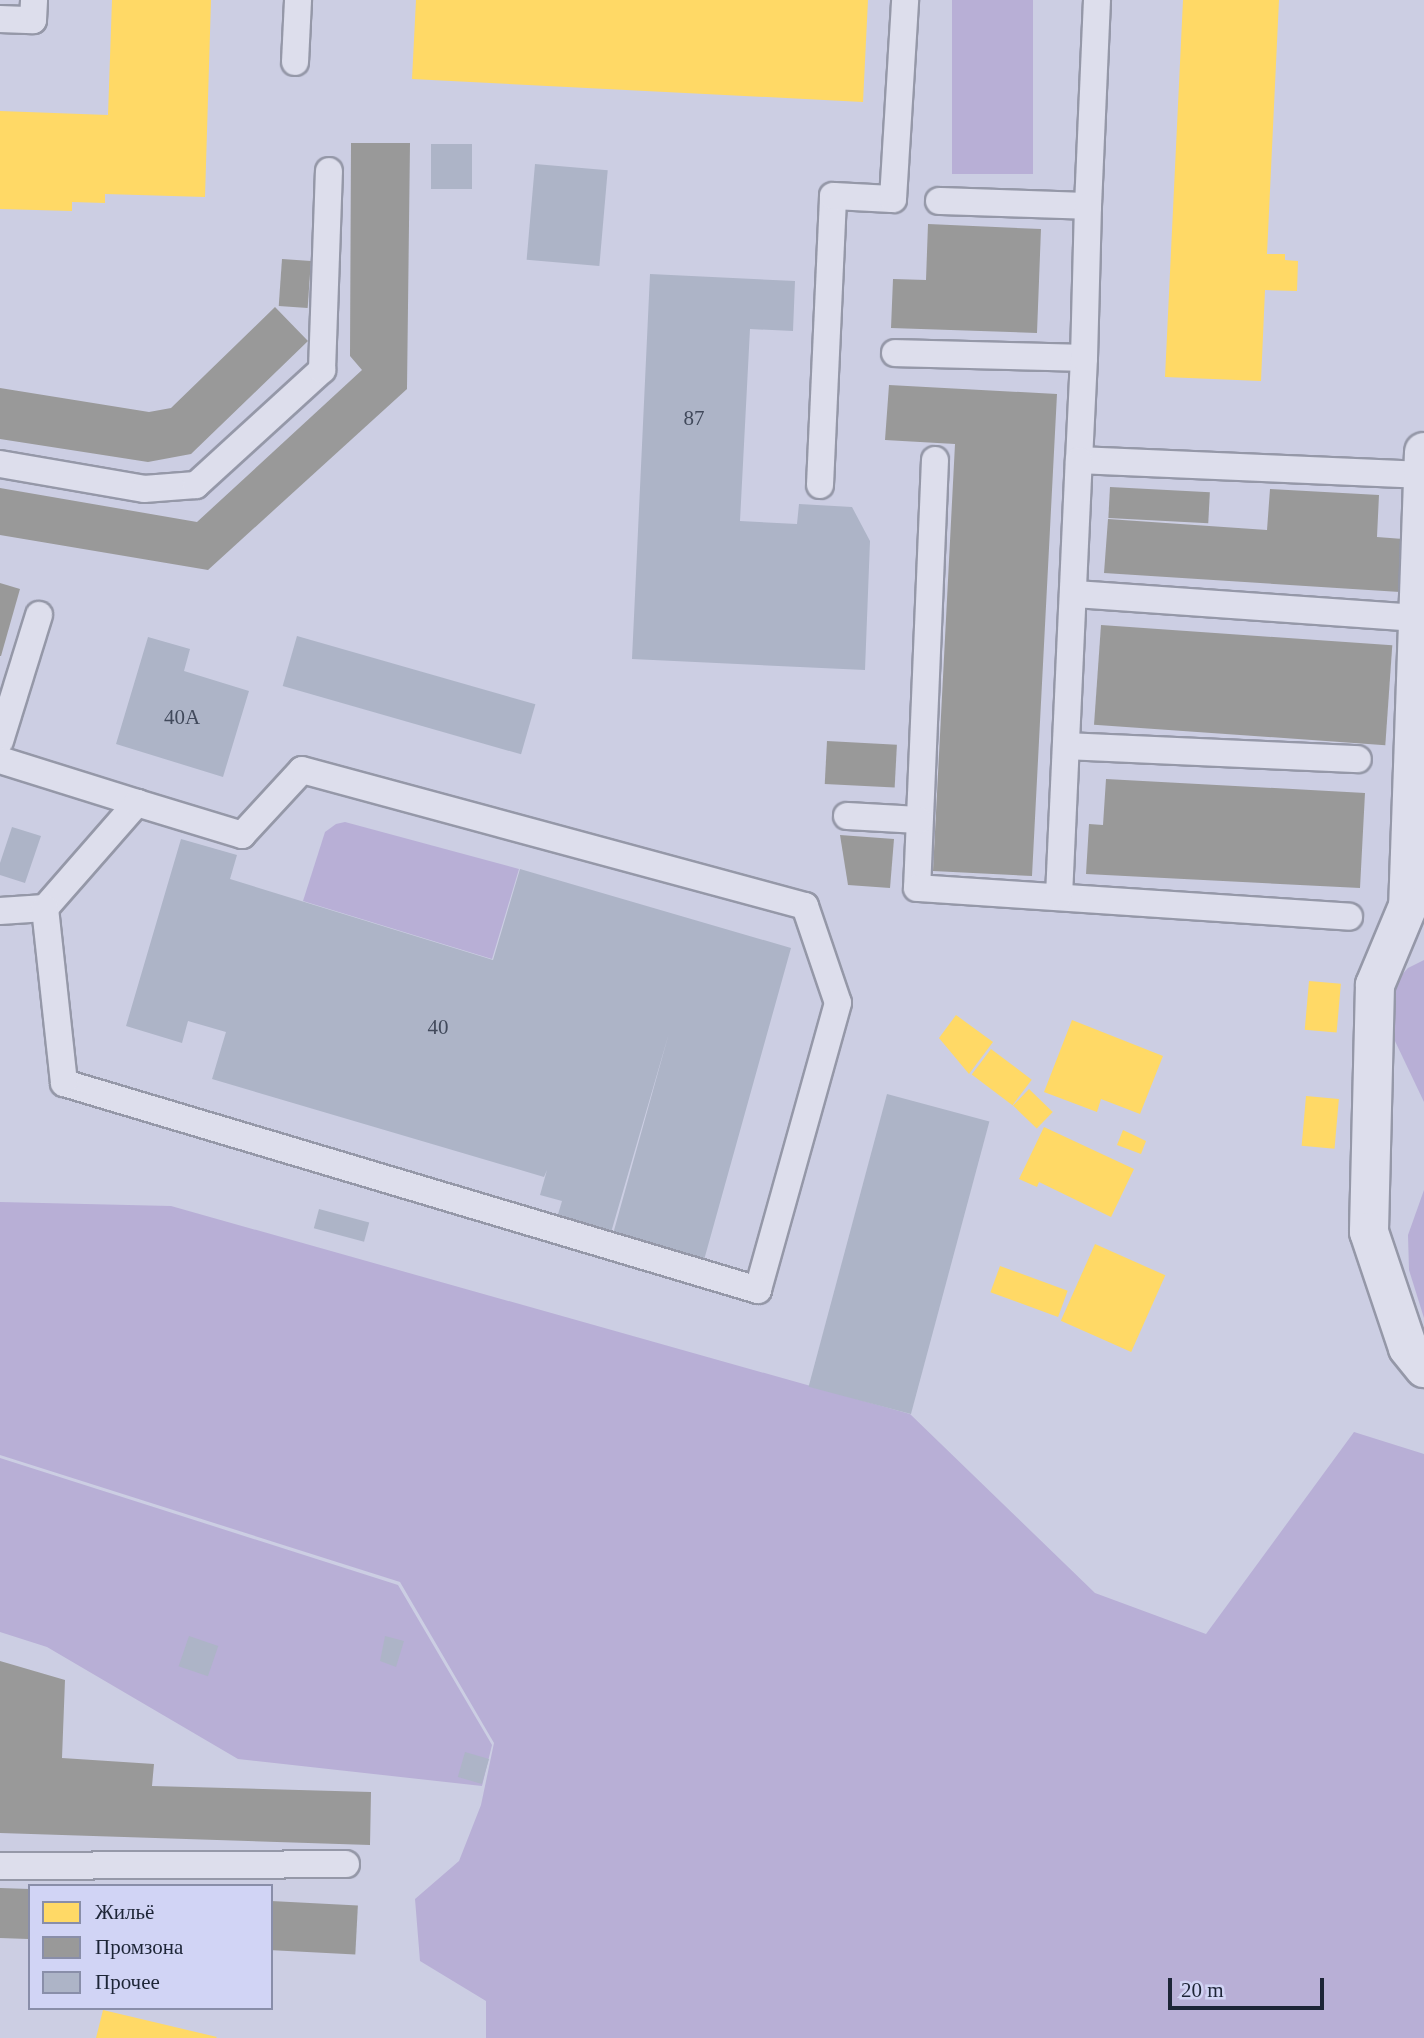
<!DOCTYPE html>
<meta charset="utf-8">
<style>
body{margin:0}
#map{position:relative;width:1424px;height:2038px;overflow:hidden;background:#cccee3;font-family:"Times New Roman",serif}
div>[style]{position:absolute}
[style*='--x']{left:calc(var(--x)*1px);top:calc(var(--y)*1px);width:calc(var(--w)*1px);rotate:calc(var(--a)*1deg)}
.green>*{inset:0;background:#b8afd6;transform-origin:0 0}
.homes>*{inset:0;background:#ffd966;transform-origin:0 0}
.industry>*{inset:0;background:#999;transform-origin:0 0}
.building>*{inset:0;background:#adb4c7;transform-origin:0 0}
.roads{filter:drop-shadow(2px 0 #9598a8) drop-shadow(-2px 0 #9598a8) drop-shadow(0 2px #9598a8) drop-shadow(0 -2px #9598a8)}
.lane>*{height:26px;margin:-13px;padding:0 13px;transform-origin:13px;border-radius:13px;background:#dddeec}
.street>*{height:38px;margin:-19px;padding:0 19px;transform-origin:19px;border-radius:19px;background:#dddeec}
span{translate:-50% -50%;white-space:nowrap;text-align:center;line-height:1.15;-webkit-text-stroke:7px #d1d4f5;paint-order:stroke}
.number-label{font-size:21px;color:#41495b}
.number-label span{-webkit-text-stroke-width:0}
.legend{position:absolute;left:28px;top:1884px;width:245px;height:126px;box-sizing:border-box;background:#d1d4f5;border:2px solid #898ea9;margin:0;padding:9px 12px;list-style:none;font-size:21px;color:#1d2537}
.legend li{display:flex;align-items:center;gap:14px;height:35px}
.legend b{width:35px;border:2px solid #898ea9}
.scale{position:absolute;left:1168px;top:1978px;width:156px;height:32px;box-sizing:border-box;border:4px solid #1d2537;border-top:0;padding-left:9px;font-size:21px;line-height:24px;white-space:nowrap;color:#1d2537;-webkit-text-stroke:5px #d1d4f5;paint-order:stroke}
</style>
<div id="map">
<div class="green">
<i style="left:952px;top:0;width:81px;height:174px"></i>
<i style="clip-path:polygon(345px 822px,519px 869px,492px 959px,303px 901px,325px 832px,336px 824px)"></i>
<i style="clip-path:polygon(1424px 960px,1424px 1102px,1394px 1039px,1389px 1012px,1395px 982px,1408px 968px)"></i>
<i style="clip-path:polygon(1424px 1190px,1424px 1318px,1409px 1270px,1408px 1235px)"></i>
<i style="clip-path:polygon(0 1202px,171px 1206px,910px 1414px,1095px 1593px,1206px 1634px,1354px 1432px,1424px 1454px,1424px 2038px,486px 2038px,486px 2001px,420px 1961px,415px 1899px,459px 1861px,481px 1805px,494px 1743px,400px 1582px,0 1455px)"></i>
<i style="clip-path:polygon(0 1458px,398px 1585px,492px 1745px,482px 1786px,238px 1759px,47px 1647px,0 1632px)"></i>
</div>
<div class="homes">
<i style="clip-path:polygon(112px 0,211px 0,205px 197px,105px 194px,105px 203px,72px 202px,72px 211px,0 209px,0 111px,108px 115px)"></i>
<i style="clip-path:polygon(416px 0,868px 0,863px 102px,412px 79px)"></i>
<i style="clip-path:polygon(1183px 0,1279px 0,1267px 254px,1285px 254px,1285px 260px,1298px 261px,1297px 291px,1265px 290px,1261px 381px,1165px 377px)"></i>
<i style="left:1309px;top:981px;width:32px;height:49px;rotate:5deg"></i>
<i style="clip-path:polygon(956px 1015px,993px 1042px,969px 1074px,939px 1038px)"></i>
<i style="clip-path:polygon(1072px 1020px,1163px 1056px,1140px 1114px,1101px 1099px,1097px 1112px,1044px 1092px)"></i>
<i style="left:991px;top:1049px;width:51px;height:32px;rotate:37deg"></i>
<i style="left:1029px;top:1089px;width:33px;height:23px;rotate:44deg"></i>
<i style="left:1306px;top:1096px;width:33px;height:50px;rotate:5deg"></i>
<i style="clip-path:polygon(1044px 1127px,1134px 1169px,1111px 1217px,1039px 1182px,1037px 1187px,1019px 1179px)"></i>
<i style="clip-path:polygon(1123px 1130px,1146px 1141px,1141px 1154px,1117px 1145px)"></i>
<i style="left:1095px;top:1244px;width:77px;height:84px;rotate:24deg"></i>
<i style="left:1000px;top:1266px;width:72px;height:28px;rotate:20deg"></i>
<i style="clip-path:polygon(103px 2010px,217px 2037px,216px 2038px,96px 2038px)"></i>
</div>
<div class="industry">
<i style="clip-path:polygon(351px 143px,410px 143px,407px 389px,208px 570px,0 535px,0 488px,197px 522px,362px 370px,350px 356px)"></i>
<i style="clip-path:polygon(928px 224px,1041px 229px,1037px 333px,891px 328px,893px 279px,926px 280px)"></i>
<i style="left:282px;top:259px;width:29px;height:47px;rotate:4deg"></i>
<i style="clip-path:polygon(275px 307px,308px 341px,191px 454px,148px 462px,0 439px,0 388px,149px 412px,171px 408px)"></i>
<i style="clip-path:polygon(889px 385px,1057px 394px,1032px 876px,933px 871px,955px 444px,885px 440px)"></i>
<i style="left:1110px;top:487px;width:100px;height:31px;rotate:3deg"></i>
<i style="clip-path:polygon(1270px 489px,1379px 495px,1377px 537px,1403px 539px,1400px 592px,1104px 573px,1108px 519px,1267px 530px)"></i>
<i style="clip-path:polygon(0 583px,20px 589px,1px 656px,0 656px)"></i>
<i style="left:1101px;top:625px;width:292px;height:100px;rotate:4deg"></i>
<i style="left:827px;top:741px;width:70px;height:43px;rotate:3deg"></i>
<i style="clip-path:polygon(1106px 779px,1365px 793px,1360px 888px,1086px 874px,1089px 824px,1103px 825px)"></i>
<i style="clip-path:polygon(840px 835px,894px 839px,890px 888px,848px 885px)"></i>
<i style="clip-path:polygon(0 1661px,65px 1680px,62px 1758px,154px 1764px,152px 1786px,371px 1792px,370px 1845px,0 1833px)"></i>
<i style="left:0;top:1888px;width:30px;height:50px;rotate:2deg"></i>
<i style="left:271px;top:1901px;width:87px;height:49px;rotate:3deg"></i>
</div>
<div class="building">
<i style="left:431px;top:144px;width:41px;height:45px"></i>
<i style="left:535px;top:164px;width:73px;height:96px;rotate:5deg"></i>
<i style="clip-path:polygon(650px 274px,795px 281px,793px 331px,750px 329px,740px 521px,797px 524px,799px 504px,852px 507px,870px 541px,865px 670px,632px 659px)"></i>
<i style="left:297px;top:636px;width:248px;height:52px;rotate:16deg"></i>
<i style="clip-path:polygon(148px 637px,190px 649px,184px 671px,249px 691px,223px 777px,116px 744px)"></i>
<i style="clip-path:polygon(12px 827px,41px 836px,25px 883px,0 875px,0 863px)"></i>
<i style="clip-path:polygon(181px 839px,237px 855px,230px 879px,493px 960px,520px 869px,791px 948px,704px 1260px,613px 1234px,669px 1033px,610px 1236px,556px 1221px,562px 1201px,540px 1195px,547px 1170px,544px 1177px,212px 1079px,226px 1032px,188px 1021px,182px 1043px,126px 1026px)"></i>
<i style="left:887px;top:1094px;width:106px;height:303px;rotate:15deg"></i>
<i style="left:319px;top:1209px;width:52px;height:20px;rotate:15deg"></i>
<i style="left:189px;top:1636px;width:31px;height:32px;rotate:19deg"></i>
<i style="clip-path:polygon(385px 1636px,404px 1641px,396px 1667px,380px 1661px)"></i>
<i style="left:465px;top:1752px;width:25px;height:26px;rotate:16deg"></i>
</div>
<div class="roads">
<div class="lane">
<i style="--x:0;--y:19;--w:33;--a:2"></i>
<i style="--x:33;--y:20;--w:20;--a:-87"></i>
<i style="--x:295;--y:62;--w:62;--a:-87.2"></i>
<i style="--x:939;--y:201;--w:149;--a:1.9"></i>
<i style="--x:1088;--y:206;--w:206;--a:-87.5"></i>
<i style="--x:895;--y:353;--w:189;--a:1.5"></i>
<i style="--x:1084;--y:358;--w:102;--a:92.8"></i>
<i style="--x:1079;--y:460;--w:344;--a:2.5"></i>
<i style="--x:1084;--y:358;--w:152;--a:-88.5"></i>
<i style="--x:935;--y:460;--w:428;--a:92.4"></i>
<i style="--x:917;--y:888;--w:433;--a:3.8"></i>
<i style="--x:0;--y:464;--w:146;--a:9.8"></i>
<i style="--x:144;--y:489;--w:52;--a:-4.4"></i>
<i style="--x:196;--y:485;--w:171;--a:-42.4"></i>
<i style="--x:322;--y:370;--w:199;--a:-88"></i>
<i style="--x:820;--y:485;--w:289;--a:-87.4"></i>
<i style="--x:833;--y:196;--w:60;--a:2.9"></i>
<i style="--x:893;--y:199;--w:199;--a:-86.5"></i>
<i style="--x:1074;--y:594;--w:345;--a:4"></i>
<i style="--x:0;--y:741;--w:132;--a:-72.8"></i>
<i style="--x:1067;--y:746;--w:291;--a:2.6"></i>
<i style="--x:0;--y:760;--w:144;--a:17.4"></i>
<i style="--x:847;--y:816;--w:72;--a:3.2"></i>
<i style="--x:1059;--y:896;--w:436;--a:-87.4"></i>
<i style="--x:0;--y:911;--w:45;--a:-3.8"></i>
<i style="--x:45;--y:908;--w:140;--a:-48.8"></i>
<i style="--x:137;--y:803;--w:110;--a:16.9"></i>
<i style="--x:242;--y:835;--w:88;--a:-47.3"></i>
<i style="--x:302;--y:770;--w:521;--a:15.13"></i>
<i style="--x:805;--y:906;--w:102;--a:71.2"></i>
<i style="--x:838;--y:1003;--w:298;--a:105.6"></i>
<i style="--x:758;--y:1290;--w:724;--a:-163.39"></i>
<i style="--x:64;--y:1083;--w:176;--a:-96.2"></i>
<i style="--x:0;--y:1866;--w:346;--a:-0.3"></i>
</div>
<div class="street">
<i style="--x:1424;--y:452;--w:454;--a:92"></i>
<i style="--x:1408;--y:906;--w:86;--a:112.7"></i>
<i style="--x:1375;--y:985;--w:247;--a:91.4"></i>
<i style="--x:1369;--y:1232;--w:122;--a:71.4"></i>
<i style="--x:1408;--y:1348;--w:26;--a:51"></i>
</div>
</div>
<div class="number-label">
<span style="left:694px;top:418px">87</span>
<span style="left:182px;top:717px">40А</span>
<span style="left:438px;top:1027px">40</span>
</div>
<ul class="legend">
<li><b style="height:19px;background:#ffd966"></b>Жильё</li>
<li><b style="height:19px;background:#999"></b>Промзона</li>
<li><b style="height:19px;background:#adb4c7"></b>Прочее</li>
</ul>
<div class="scale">20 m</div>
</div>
